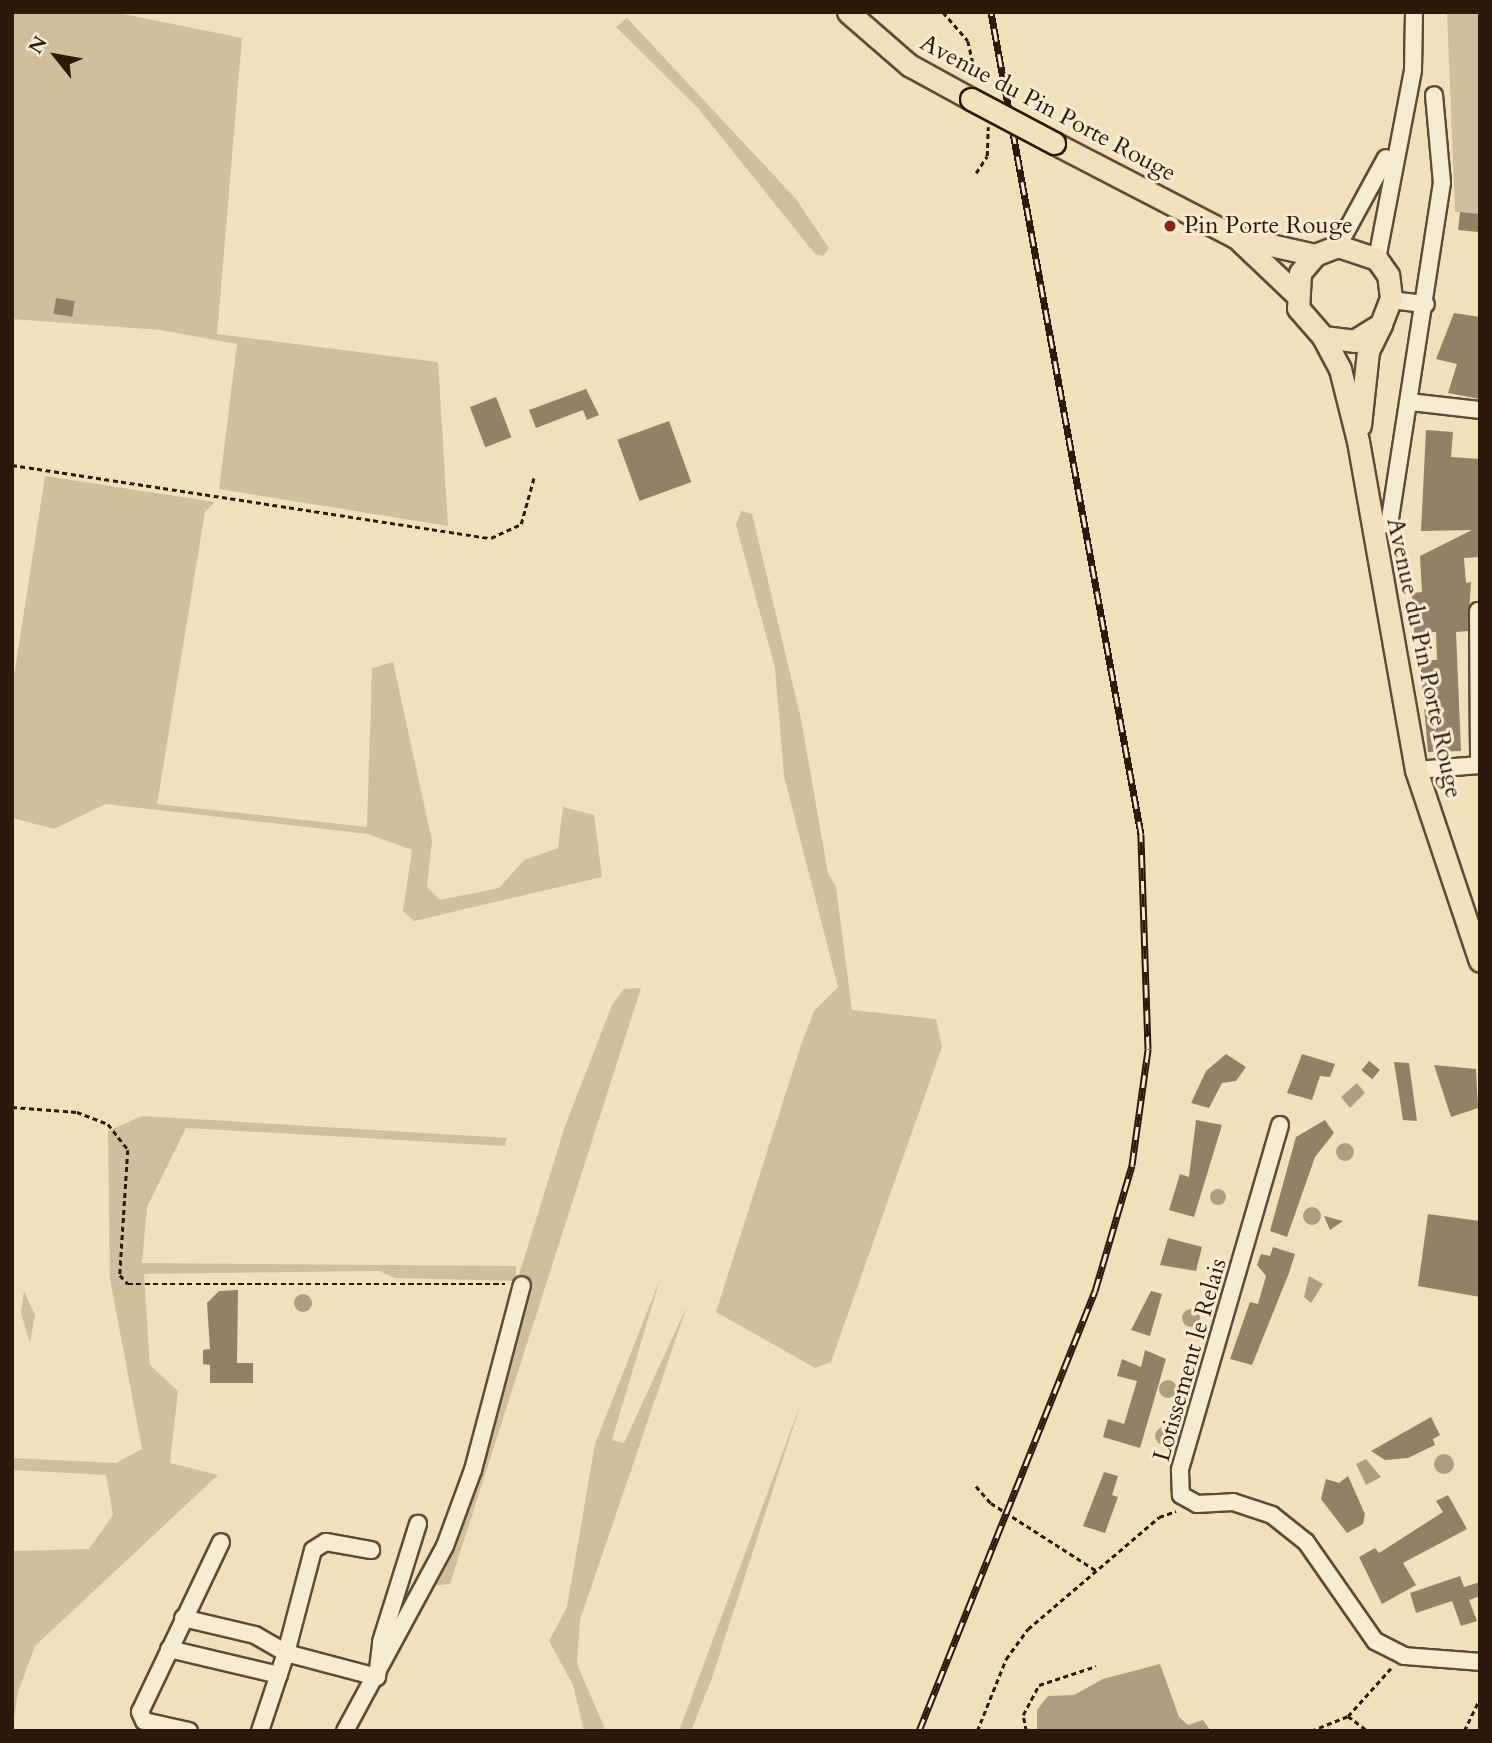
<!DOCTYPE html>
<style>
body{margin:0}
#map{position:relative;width:1492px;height:1743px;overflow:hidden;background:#f1e1ba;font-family:Cardo,serif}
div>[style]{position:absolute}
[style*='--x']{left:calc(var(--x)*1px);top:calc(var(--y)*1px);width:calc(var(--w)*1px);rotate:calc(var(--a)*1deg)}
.green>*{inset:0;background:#d0bf9c}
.water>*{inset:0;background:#ae9d7f}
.round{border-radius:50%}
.building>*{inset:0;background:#938166;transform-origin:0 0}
.path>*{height:2.5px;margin-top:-1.25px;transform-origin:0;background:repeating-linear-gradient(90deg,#2d180c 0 5px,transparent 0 8.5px)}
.roads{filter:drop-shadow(2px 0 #5e4a38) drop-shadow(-2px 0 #5e4a38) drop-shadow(0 2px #5e4a38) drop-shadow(0 -2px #5e4a38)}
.minor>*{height:16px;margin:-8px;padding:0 8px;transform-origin:8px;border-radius:8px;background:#f6ecd2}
.major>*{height:21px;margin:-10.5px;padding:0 10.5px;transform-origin:10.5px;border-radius:10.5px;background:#f1e1ba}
.rail>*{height:7px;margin-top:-3.5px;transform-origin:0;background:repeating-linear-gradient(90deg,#f6ecd2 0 13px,#2d180c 0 26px);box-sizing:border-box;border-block:2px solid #2d180c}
.bridges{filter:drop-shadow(2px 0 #2d180c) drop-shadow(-2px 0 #2d180c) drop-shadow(0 2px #2d180c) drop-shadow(0 -2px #2d180c)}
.major-bridge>*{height:21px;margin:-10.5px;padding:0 10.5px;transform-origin:10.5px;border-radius:10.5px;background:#f1e1ba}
.dots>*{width:19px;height:19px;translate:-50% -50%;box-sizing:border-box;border:4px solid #f6ecd2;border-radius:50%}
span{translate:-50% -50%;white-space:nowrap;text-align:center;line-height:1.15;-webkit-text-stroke:6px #f6ecd2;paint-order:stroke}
.street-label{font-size:24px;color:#2d180c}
.poi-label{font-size:24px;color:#2d180c}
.left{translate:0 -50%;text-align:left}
.frame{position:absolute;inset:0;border:14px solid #2d180c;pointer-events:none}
.north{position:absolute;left:21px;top:21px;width:70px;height:70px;-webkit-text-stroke:5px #f6ecd2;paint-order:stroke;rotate:301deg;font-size:19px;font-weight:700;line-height:28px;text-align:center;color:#2d180c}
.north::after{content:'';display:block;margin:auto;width:24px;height:32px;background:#2d180c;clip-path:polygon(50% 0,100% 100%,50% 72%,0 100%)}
</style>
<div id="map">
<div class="green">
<i style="clip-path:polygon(12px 12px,113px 12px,242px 38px,217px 334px,438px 362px,448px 526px,219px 489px,237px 344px,160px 330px,12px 319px)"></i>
<i style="clip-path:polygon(1447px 12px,1480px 12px,1480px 214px,1455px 212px)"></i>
<i style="clip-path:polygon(627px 18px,796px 199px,829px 248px,823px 256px,815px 254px,698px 108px,616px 27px)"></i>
<i style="clip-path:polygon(45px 476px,215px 502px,205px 512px,157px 804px,367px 827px,372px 668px,393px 662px,432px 841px,427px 887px,440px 900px,499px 888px,524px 860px,558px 848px,563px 807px,594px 815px,602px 877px,414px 921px,403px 911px,412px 850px,368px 834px,106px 804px,54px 829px,12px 818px,12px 689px)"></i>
<i style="clip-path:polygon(741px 511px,752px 514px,801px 719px,828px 873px,836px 887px,852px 1010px,936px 1019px,942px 1047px,831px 1362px,815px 1368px,716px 1312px,801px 1045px,814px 1011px,838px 987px,784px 776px,775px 668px,736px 525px)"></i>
<i style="clip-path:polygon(641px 988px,450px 1584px,430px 1586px,467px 1502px,507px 1377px,528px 1291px,518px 1278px,564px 1129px,612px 1005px,624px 989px)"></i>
<i style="clip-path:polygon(142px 1116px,507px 1138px,505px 1146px,186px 1128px,147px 1207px,142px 1263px,516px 1266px,516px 1281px,395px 1278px,379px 1271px,144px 1274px,150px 1365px,178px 1391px,170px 1463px,218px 1475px,35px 1646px,18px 1692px,12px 1731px,12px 1551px,89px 1549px,113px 1515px,106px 1475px,12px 1470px,12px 1458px,116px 1463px,142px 1449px,110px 1279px,108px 1131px)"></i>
<i style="clip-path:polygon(660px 1279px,612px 1440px,624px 1443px,687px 1306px,580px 1620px,577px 1664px,606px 1731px,584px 1731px,573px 1685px,549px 1641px,567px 1607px,595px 1444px)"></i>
<i style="clip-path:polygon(24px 1291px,35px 1315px,30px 1343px,21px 1313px)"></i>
<i style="clip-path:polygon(801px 1403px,712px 1678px,691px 1731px,679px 1731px)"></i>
</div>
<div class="water">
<i style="clip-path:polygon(1357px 1083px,1365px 1093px,1350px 1108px,1341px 1097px)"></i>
<i class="round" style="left:1336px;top:1143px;width:18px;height:18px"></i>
<i class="round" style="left:1210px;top:1189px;width:16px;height:16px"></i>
<i class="round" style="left:1303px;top:1207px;width:18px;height:18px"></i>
<i style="clip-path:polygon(1309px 1276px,1323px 1284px,1311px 1303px,1304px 1297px)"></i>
<i class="round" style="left:294px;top:1294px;width:18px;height:18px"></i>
<i class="round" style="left:1182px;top:1309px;width:18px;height:18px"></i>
<i class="round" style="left:1159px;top:1380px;width:18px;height:18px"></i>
<i class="round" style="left:1155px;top:1427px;width:18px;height:18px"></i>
<i class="round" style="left:1434px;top:1454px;width:20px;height:20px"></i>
<i style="clip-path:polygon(1366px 1459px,1381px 1477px,1366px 1485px,1356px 1464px)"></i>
<i style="clip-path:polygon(1160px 1664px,1179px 1717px,1188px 1725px,1203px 1720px,1211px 1731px,1037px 1731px,1037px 1710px,1048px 1696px,1074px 1695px,1103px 1679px)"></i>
</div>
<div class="building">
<i style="left:1460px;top:212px;width:20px;height:18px;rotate:6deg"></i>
<i style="left:56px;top:298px;width:19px;height:16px;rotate:9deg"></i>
<i style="clip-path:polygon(1454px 313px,1480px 317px,1480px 399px,1448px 393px,1457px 364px,1436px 359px)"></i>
<i style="clip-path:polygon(586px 389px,599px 415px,587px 420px,583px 410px,536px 428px,529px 410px)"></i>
<i style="left:496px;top:397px;width:43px;height:28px;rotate:69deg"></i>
<i style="left:669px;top:421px;width:65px;height:55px;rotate:70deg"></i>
<i style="clip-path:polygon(1426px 430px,1453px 432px,1451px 457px,1480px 459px,1479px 557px,1464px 558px,1466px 583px,1471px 582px,1468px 631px,1456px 632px,1461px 751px,1428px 752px,1420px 660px,1437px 660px,1436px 632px,1414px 633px,1412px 593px,1422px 592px,1420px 556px,1472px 530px,1421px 531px)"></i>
<i style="clip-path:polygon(1226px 1054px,1246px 1067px,1236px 1081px,1222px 1083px,1209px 1108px,1191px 1103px,1206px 1071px)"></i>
<i style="clip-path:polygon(1302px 1054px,1335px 1064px,1330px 1077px,1320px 1076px,1312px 1100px,1287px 1093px)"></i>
<i style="left:1369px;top:1061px;width:14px;height:12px;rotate:39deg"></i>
<i style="clip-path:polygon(1394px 1062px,1409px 1063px,1417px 1121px,1403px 1120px)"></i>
<i style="clip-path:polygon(1434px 1065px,1476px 1069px,1478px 1108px,1451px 1117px)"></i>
<i style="clip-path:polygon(1196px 1120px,1222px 1125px,1194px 1217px,1169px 1210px,1180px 1174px,1189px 1177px)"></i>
<i style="clip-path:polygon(1325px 1120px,1334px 1133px,1315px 1157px,1287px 1237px,1270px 1231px,1296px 1137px)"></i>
<i style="clip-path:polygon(1428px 1214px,1480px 1221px,1480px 1297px,1418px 1286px)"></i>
<i style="clip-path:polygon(1324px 1216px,1343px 1221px,1330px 1230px)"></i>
<i style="clip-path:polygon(1168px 1238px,1202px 1247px,1196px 1271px,1160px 1265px)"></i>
<i style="clip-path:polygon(1273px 1247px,1295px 1254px,1289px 1273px,1252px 1365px,1230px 1359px,1250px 1302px,1258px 1304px,1266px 1276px,1257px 1265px,1261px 1254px,1270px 1256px)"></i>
<i style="clip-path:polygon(238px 1290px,237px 1363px,253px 1363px,253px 1383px,210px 1383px,210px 1365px,203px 1364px,203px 1350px,210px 1349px,207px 1303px,219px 1291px)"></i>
<i style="clip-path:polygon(1151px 1291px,1162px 1294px,1150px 1336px,1131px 1330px)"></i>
<i style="clip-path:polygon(1145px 1350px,1166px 1359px,1140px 1448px,1103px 1437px,1108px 1419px,1124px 1424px,1137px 1381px,1117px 1376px,1122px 1359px,1141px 1367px)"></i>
<i style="clip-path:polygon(1431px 1417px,1440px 1435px,1433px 1439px,1435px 1445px,1408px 1458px,1385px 1460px,1371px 1451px)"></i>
<i style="clip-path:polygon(1104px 1472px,1118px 1476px,1112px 1495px,1118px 1497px,1105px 1533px,1083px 1526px)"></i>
<i style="clip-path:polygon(1348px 1476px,1365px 1514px,1363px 1524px,1347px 1533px,1321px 1499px,1326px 1479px,1339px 1483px)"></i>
<i style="clip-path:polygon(1448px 1495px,1467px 1529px,1403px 1563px,1416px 1585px,1382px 1604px,1359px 1557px,1375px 1548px,1379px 1553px,1443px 1512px,1436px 1501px)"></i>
<i style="clip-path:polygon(1460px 1576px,1464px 1587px,1480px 1582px,1480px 1596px,1469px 1600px,1477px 1621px,1461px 1626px,1452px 1601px,1416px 1613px,1410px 1593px)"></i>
</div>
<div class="path">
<i style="--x:943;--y:12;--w:38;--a:49"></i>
<i style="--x:968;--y:41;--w:40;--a:77"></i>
<i style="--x:976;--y:173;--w:20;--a:-57"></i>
<i style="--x:987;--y:156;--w:29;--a:-88"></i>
<i style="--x:12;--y:465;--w:485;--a:8.7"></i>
<i style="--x:491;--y:538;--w:33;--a:-25"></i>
<i style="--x:521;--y:524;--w:49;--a:-74.5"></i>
<i style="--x:12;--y:1107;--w:65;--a:4.4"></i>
<i style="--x:77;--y:1112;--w:33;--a:21"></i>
<i style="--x:108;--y:1124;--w:33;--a:52"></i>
<i style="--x:128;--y:1150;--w:125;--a:93.7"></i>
<i style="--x:120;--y:1275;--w:12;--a:48"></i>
<i style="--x:128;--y:1284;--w:377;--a:0"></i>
<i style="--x:976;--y:1486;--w:23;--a:49"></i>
<i style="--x:991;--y:1503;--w:126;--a:32.7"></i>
<i style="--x:1348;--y:1716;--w:25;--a:37"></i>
<i style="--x:977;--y:1731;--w:78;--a:-68.1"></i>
<i style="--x:1006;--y:1659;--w:37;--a:-54"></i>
<i style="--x:1028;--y:1629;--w:172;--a:-40.5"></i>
<i style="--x:1159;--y:1517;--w:18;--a:-19"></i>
<i style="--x:1026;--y:1731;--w:16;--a:-101"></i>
<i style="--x:1023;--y:1715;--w:34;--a:-62"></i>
<i style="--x:1039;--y:1685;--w:60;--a:-18.4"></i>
<i style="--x:1311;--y:1731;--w:40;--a:-22"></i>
<i style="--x:1348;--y:1716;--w:64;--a:-48.1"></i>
<i style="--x:1464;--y:1731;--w:37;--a:-64"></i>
</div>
<div class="roads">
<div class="minor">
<i style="--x:1338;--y:246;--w:100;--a:-61.4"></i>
<i style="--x:1377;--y:259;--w:192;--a:-79.2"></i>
<i style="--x:1413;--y:70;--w:58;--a:-89"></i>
<i style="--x:1391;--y:300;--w:35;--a:7"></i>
<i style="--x:1410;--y:402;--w:70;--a:6.5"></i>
<i style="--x:1389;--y:525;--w:346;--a:-81.2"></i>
<i style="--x:1442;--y:183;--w:88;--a:-95.2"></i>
<i style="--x:1478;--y:611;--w:154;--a:89.6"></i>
<i style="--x:1416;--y:770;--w:64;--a:-4.5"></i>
<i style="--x:1280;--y:1125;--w:359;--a:106.2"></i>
<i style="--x:1180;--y:1470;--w:25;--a:88"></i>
<i style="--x:1181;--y:1495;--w:18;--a:29"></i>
<i style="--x:1197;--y:1504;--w:36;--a:-3"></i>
<i style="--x:1233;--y:1502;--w:41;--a:18.4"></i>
<i style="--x:1272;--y:1515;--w:43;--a:38.5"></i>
<i style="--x:1306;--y:1542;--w:121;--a:55.1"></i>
<i style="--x:1375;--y:1641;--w:33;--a:27"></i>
<i style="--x:1404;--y:1656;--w:76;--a:4.5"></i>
<i style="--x:183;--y:1618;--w:74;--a:13.3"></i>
<i style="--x:255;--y:1635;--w:36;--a:30"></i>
<i style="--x:286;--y:1653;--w:106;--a:-75.3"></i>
<i style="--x:313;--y:1550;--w:15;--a:-32"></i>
<i style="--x:326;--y:1542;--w:46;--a:10.1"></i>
<i style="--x:169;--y:1649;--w:113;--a:13.3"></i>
<i style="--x:189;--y:1731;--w:46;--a:-167.5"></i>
<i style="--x:144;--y:1721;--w:10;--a:-114"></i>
<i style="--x:140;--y:1712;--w:188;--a:-64.5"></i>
<i style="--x:260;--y:1731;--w:82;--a:-71.6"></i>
<i style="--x:286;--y:1653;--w:94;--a:14.8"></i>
<i style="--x:377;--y:1677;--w:35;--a:-83"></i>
<i style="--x:381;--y:1642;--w:124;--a:-72.6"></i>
<i style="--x:345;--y:1731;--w:210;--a:-61.6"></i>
<i style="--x:445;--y:1546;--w:81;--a:-69.8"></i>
<i style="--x:473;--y:1470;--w:191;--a:-75.2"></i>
</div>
<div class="major">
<i style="--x:848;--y:12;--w:81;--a:41"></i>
<i style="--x:909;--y:65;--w:71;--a:28.7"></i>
<i style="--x:1054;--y:143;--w:204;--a:27.4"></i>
<i style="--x:1235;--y:237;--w:82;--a:12.7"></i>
<i style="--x:1239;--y:240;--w:79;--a:43.5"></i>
<i style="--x:1323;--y:337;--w:36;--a:62"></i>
<i style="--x:1340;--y:369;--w:74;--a:76"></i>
<i style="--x:1358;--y:441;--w:334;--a:80"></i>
<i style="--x:1416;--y:770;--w:201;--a:71.5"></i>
<i style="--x:1360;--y:425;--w:74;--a:-83.8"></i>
<i style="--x:1368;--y:351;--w:30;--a:-64"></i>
<i style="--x:1381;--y:324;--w:28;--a:-69"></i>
<i style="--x:1391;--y:298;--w:23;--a:-97"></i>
<i style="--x:1388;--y:275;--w:19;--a:-125"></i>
<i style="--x:1377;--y:259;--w:41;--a:-161.6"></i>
<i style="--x:1338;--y:246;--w:25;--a:159"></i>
<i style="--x:1315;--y:255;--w:23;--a:130"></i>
<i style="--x:1300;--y:273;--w:35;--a:93"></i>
<i style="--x:1298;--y:308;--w:38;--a:49"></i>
<i style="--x:1323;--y:337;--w:31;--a:7"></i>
<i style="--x:1354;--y:341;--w:32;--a:-32"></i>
</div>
</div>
<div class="rail">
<i style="--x:919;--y:1731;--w:474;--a:-68.2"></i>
<i style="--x:1095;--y:1291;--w:131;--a:-73.6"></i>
<i style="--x:1132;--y:1165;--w:117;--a:-82.1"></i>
<i style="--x:1148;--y:1049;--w:215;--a:-91.9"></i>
<i style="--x:1141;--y:834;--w:836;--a:-100.34"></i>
</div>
<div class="bridges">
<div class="major-bridge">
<i style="--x:971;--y:99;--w:94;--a:27.9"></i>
</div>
</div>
<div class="dots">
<i style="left:1170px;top:226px;background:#8f2418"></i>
</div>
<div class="street-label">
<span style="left:1048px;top:108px;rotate:28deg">Avenue du Pin Porte Rouge</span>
<span style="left:1424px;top:658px;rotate:78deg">Avenue du Pin Porte Rouge</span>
<span style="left:1190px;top:1360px;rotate:-74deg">Lotissement le Relais</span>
</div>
<div class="poi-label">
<span class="left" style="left:1184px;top:226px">Pin Porte Rouge</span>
</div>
<div class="frame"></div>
<div class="north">N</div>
</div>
